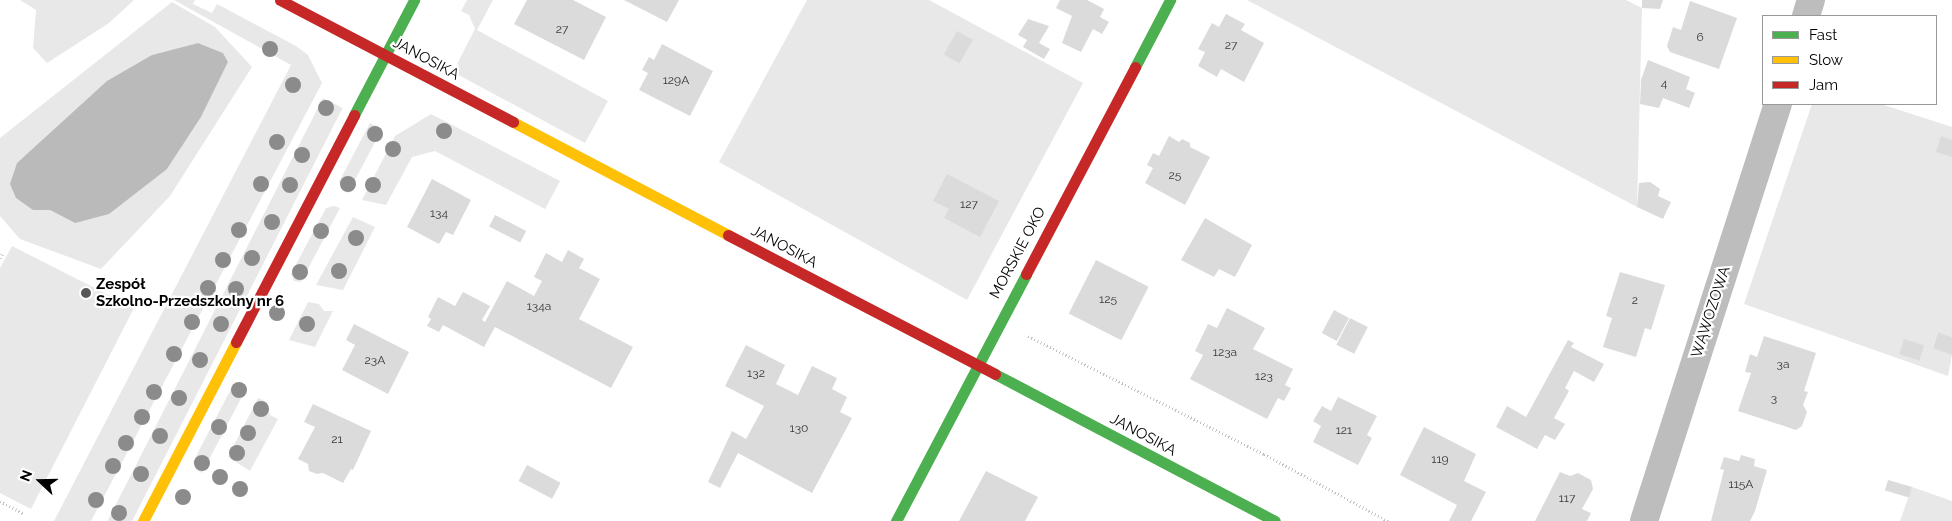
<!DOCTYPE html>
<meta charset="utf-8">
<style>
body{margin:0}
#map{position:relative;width:1952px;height:521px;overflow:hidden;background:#fff;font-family:Raleway,sans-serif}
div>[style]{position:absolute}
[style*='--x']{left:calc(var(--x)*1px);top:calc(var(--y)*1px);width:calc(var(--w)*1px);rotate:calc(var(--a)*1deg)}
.green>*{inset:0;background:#e8e8e8;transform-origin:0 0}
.water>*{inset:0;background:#bababa}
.building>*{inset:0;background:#dbdbdb;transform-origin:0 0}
.path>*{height:3px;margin-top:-1.5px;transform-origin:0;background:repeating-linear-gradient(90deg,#c2c2c2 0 1px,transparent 0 3.5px)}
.street>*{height:28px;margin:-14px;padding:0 14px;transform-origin:14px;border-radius:14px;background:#bdbdbd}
.fast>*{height:11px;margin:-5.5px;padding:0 5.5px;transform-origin:5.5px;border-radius:5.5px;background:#4caf50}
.slow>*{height:11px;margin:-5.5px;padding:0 5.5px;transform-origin:5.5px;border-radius:5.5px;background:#ffc107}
.jam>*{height:11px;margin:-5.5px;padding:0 5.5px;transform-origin:5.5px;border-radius:5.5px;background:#c62828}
.trees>*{width:16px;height:16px;margin:-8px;border-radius:50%;background:#8b8b8b}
.dots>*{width:14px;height:14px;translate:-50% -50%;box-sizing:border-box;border:2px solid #fff;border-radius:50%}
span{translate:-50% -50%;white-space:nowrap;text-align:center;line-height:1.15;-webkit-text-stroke:4.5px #fff;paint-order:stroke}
.number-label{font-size:12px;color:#373737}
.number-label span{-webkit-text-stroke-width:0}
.street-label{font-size:15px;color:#000}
.poi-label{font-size:15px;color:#000;font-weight:700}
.left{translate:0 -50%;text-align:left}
.legend{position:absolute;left:1762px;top:15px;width:175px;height:90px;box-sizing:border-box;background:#fff;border:1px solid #999;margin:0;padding:6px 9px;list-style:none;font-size:15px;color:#000}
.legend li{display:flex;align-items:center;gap:10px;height:25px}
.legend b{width:25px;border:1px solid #999}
.north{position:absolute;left:15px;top:456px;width:50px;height:50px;-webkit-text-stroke:4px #fff;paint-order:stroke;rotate:291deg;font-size:14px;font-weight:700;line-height:20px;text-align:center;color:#000}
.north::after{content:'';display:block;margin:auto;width:18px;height:22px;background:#000;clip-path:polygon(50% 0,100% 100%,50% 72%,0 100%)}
</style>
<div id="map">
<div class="green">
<i style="clip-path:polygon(20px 0,134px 0,109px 23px,47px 63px,33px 48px,36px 10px)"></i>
<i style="clip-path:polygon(174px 0,195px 0,193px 4px,212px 13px,217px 4px,296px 46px,308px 55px,322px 83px,91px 521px,54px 521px,291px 65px)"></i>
<i style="clip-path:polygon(467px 0,493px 0,477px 30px,608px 101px,585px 143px,453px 72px,475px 29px,469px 15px,461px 11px)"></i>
<i style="clip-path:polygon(807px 0,929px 0,1083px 83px,967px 300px,719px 162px)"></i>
<i style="clip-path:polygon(1247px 0,1626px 0,1642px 8px,1637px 207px)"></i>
<i style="clip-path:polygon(evenodd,172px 2px,215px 27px,252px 67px,170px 196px,101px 269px,20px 239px,0 216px,0 138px,172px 2px,198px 43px,223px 53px,228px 62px,201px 117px,167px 169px,75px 223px,50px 210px,17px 163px,152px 55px,198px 43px)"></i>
<i style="left:323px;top:98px;width:22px;height:478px;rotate:27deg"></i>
<i style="clip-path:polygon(1812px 104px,1881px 104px,1952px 127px,1952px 337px,1938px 332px,1933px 347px,1952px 355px,1948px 376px,1744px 304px)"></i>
<i style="clip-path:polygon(431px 114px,560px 181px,545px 209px,435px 151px,412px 157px,386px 205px,362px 200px,395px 136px)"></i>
<i style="clip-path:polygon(370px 123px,382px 129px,348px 193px,342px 190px,339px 182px)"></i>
<i style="clip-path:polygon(334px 206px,340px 208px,301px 282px,294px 281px,291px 274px,326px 208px)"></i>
<i style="clip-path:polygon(353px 217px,375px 227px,343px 290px,316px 285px)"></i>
<i style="clip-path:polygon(12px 246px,134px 308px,31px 509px,0 493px,0 268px)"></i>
<i style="clip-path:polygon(308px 302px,319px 304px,324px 311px,333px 311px,315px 347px,289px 340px)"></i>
<i style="clip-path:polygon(240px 383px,247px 387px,202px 473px,196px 469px,193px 462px,233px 385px)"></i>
<i style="clip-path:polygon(258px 398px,267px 402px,270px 415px,278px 419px,250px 471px,228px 457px)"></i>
<i style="clip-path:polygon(1912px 487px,1952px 501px,1952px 521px,1900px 521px)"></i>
</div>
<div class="water">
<i style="clip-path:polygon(198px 43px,223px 53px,228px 62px,201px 117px,167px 169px,109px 214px,75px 223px,50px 210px,33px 210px,16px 198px,10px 184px,17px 163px,107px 81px,152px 55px)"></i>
</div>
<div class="building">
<i style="clip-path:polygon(527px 0,573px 0,606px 17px,584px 60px,514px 24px)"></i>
<i style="clip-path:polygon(624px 0,679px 0,667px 22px)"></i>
<i style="clip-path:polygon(1060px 0,1087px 0,1104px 9px,1100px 17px,1109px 22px,1102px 34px,1093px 29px,1081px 52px,1062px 43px,1072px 16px,1056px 8px)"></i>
<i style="clip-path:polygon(1642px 0,1663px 0,1660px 9px,1642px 8px)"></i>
<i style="clip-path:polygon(1690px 1px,1737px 18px,1719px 69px,1670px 52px,1667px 46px,1673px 27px,1681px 30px)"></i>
<i style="clip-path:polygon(1226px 14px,1245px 24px,1241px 30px,1264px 43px,1244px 82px,1221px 69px,1217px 77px,1198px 66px,1205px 52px,1198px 49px,1212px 23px,1219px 27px)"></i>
<i style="clip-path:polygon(1028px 19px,1049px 26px,1039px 43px,1050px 49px,1044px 59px,1023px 47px,1027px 40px,1018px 35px)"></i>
<i style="left:957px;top:31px;width:18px;height:27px;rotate:29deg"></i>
<i style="clip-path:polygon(662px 44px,713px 71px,690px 116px,639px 90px,648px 73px,642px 70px,649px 57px,654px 60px)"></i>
<i style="clip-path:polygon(1648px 60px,1690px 77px,1686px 89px,1695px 93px,1689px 108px,1663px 98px,1659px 108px,1640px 104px,1641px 80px)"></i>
<i style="clip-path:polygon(1169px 136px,1179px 142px,1182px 139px,1190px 143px,1190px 147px,1210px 157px,1185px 205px,1145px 183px,1153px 168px,1147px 165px,1153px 153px,1159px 156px)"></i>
<i style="clip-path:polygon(1941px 136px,1952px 140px,1952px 157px,1936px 152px)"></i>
<i style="clip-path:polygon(947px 174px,999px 201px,980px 237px,944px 218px,949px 209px,933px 201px)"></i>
<i style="clip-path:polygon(432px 179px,471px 200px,453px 235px,446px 232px,439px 244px,407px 227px)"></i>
<i style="clip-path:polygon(1650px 182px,1660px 189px,1658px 196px,1671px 202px,1663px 219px,1637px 207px,1639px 183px)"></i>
<i style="left:495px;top:215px;width:35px;height:13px;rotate:27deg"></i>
<i style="clip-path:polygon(1205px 218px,1252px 245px,1235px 277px,1219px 269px,1214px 277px,1181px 260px)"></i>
<i style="clip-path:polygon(568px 250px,584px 259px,579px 268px,600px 279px,579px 319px,633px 347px,611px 388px,495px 327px,484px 347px,443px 325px,439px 332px,427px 326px,431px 319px,428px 317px,438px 297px,455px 306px,463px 292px,490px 306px,482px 320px,485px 322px,507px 281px,534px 296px,542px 281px,534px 277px,546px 253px,562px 262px)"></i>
<i style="left:1096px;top:260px;width:59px;height:60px;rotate:27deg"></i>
<i style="clip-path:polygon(1620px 272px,1665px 285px,1651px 330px,1645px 328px,1636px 357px,1603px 347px,1612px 318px,1606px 316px)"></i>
<i style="clip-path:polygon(1227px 308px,1265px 328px,1253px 349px,1293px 369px,1285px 385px,1291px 388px,1284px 401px,1278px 398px,1267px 419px,1190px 379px,1203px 355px,1195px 351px,1208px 324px,1217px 328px)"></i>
<i style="left:1334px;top:310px;width:17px;height:26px;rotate:28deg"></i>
<i style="left:1350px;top:318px;width:20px;height:30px;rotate:27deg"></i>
<i style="clip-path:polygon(354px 324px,409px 352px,388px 394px,342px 370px,355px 345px,346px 340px)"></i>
<i style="clip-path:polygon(1938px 332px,1952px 337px,1952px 355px,1933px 348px)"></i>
<i style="clip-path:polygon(1764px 336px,1816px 353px,1804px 391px,1808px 392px,1803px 405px,1807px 412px,1802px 426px,1796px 430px,1738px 411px,1751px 373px,1745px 372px,1750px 354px,1757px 357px)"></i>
<i style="left:1904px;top:339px;width:21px;height:16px;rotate:17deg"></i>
<i style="clip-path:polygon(1568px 340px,1574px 343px,1571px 347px,1604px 364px,1594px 382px,1574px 371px,1565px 388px,1569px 391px,1554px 418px,1565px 424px,1555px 440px,1545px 435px,1537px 449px,1496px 427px,1507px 406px,1526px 417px)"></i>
<i style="clip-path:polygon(746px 345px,785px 365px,776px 384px,798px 395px,812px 366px,837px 378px,832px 389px,847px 397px,840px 412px,852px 418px,812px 493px,738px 453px,720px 488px,708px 482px,732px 431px,746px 439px,764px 406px,725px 386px)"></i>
<i style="clip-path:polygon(1338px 397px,1377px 416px,1367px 435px,1372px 438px,1358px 465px,1313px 442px,1321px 426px,1313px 421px,1322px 406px,1331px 411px)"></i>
<i style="clip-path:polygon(313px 404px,371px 431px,353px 470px,351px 469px,343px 483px,323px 473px,317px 474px,309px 471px,308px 464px,298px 459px,315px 427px,304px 422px)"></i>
<i style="clip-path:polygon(1424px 427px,1476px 454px,1464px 481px,1486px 492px,1471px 521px,1449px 521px,1457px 505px,1400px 475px)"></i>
<i style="clip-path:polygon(1741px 455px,1755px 459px,1754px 466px,1767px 470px,1755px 511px,1750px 521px,1711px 521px,1724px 470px,1720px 469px,1724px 457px,1739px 461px)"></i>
<i style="left:527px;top:465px;width:38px;height:18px;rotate:28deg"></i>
<i style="clip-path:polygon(986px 471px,1038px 497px,1025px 521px,959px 521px)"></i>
<i style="clip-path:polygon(1560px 472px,1570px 476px,1578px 473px,1591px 480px,1593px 489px,1582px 509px,1591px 513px,1587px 521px,1535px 521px)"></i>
<i style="left:1888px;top:480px;width:25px;height:11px;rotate:16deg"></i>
</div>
<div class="path">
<i style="--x:0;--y:258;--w:6;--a:-59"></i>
<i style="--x:1028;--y:336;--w:264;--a:26.6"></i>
<i style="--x:1264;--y:454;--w:141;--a:28.4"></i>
<i style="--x:0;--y:501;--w:26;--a:28"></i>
</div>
<div class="street">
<i style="--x:1806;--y:16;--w:17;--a:-73"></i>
<i style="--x:1644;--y:521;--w:438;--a:-72.2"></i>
</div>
<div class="fast">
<i style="--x:1135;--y:67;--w:76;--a:-62.4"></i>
<i style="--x:354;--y:115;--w:130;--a:-62.4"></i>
<i style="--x:995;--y:374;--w:316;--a:27.7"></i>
<i style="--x:896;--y:521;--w:279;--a:-62.2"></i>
</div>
<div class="slow">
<i style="--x:513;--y:122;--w:243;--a:27.7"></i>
<i style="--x:143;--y:521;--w:202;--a:-62.5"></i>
</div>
<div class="jam">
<i style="--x:280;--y:0;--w:263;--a:27.6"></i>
<i style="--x:728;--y:235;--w:301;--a:27.5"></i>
<i style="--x:1026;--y:274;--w:234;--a:-62.2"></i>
<i style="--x:236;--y:342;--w:256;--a:-62.5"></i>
</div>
<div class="trees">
<i style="left:270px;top:49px"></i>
<i style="left:293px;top:85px"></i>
<i style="left:326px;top:108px"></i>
<i style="left:444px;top:131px"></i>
<i style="left:375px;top:134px"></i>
<i style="left:277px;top:142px"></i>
<i style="left:393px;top:149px"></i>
<i style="left:302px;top:155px"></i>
<i style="left:261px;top:184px"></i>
<i style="left:348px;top:184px"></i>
<i style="left:290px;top:185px"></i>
<i style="left:373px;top:185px"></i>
<i style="left:272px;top:222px"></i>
<i style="left:239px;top:230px"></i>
<i style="left:321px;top:231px"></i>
<i style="left:356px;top:238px"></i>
<i style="left:252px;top:258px"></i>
<i style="left:223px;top:260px"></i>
<i style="left:339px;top:271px"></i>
<i style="left:300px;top:272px"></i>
<i style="left:208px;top:288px"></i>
<i style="left:236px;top:289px"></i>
<i style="left:277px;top:313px"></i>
<i style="left:192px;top:322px"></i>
<i style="left:221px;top:324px"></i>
<i style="left:307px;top:324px"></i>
<i style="left:174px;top:354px"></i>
<i style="left:200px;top:360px"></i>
<i style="left:239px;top:390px"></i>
<i style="left:154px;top:392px"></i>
<i style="left:179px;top:398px"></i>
<i style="left:261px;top:409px"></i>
<i style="left:142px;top:417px"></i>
<i style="left:219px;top:427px"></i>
<i style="left:248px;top:433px"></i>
<i style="left:160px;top:436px"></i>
<i style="left:126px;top:443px"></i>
<i style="left:237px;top:453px"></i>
<i style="left:202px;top:463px"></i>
<i style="left:113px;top:466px"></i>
<i style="left:141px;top:474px"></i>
<i style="left:220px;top:477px"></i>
<i style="left:240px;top:489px"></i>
<i style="left:183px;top:497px"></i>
<i style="left:96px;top:500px"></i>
<i style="left:119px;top:513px"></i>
</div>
<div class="dots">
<i style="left:86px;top:293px;background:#595959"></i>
</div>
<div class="number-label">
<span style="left:562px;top:30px">27</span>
<span style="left:1700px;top:38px">6</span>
<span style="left:1231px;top:46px">27</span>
<span style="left:676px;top:81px">129A</span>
<span style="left:1664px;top:84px">4</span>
<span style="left:1175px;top:176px">25</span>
<span style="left:969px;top:205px">127</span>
<span style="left:439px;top:214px">134</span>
<span style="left:1108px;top:300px">125</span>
<span style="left:1635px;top:301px">2</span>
<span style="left:539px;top:307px">134a</span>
<span style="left:1225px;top:353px">123a</span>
<span style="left:375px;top:361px">23A</span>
<span style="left:1783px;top:365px">3a</span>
<span style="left:756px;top:374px">132</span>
<span style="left:1264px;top:377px">123</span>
<span style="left:1774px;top:399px">3</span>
<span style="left:799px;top:429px">130</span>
<span style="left:1344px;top:431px">121</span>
<span style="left:337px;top:440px">21</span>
<span style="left:1440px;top:460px">119</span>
<span style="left:1741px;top:485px">115A</span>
<span style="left:1567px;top:499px">117</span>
</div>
<div class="street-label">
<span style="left:426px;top:59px;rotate:28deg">JANOSIKA</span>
<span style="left:784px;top:247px;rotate:28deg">JANOSIKA</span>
<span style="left:1018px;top:253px;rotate:-62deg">MORSKIE OKO</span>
<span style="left:1711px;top:312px;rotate:-72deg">WĄWOZOWA</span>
<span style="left:1143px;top:435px;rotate:28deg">JANOSIKA</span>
</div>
<div class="poi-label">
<span class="left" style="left:96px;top:293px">Zespół<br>Szkolno-Przedszkolny nr 6</span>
</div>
<ul class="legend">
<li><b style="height:6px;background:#4caf50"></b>Fast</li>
<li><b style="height:6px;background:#ffc107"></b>Slow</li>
<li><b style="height:6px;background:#c62828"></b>Jam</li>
</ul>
<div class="north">N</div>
</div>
